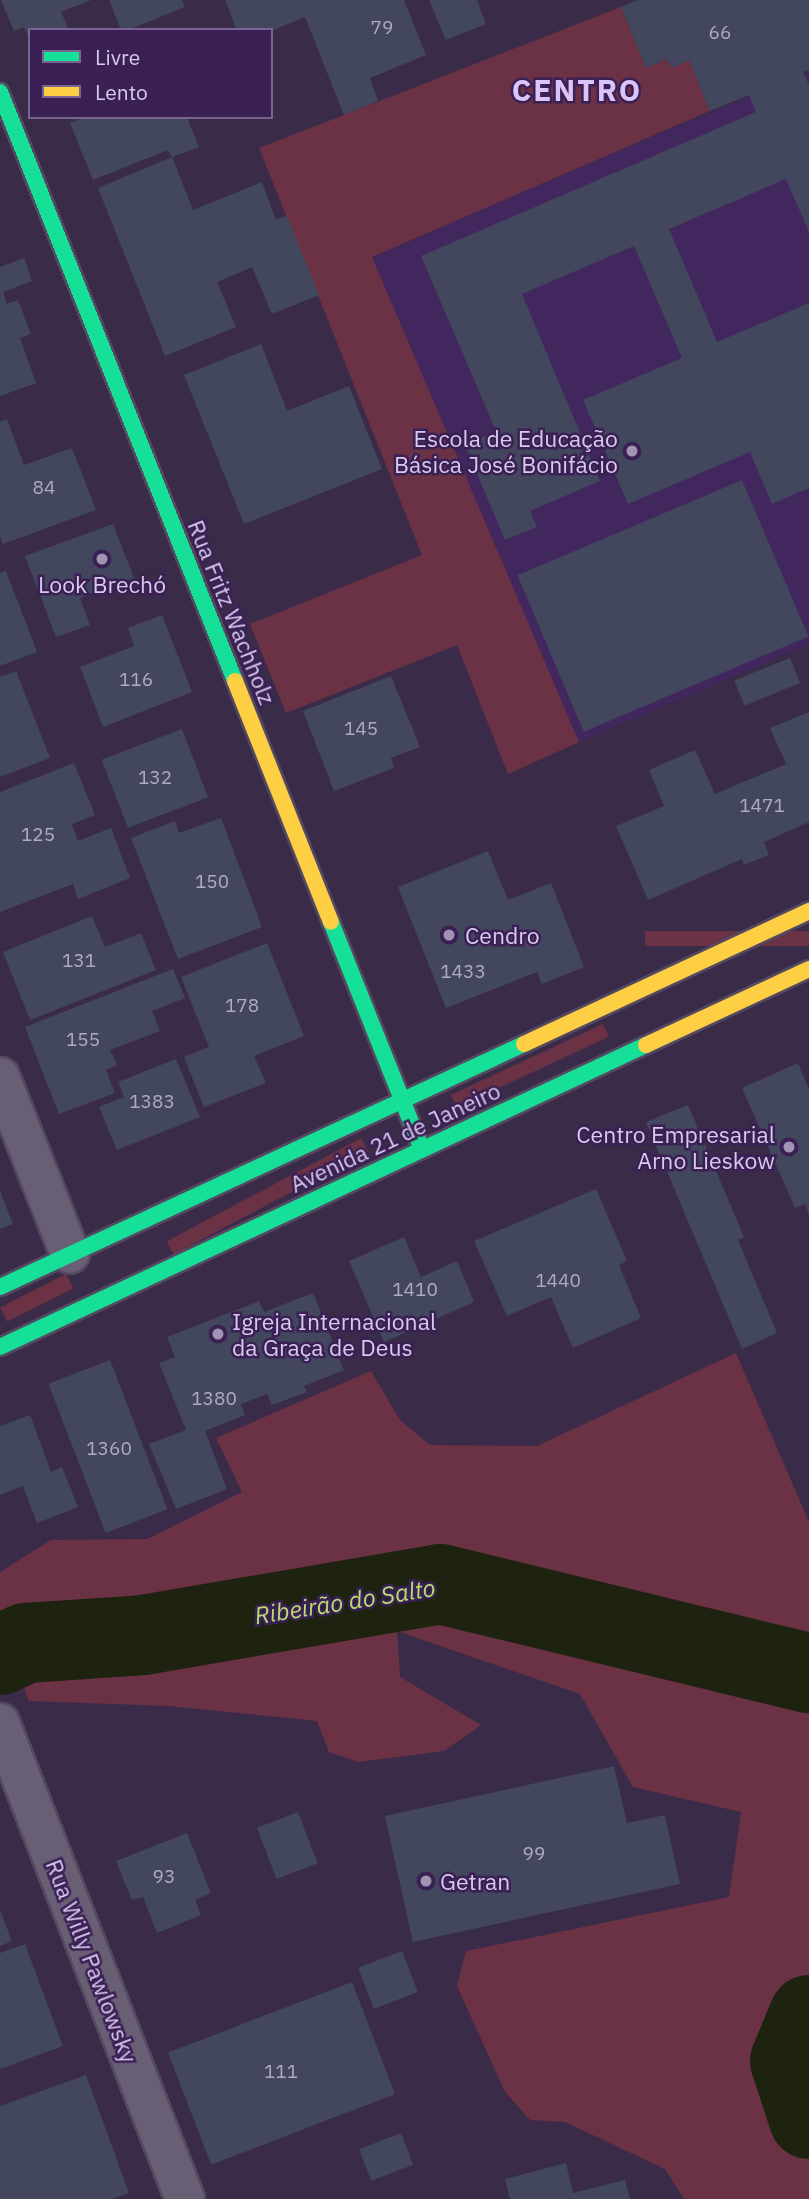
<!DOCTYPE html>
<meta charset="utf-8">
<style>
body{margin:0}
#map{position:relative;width:809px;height:2199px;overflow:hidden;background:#3a2c49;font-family:"IBM Plex Sans",sans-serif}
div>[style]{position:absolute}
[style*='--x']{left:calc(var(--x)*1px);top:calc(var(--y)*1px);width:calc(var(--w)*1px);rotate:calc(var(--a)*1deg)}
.built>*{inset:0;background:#42265e}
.green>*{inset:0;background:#6b3145;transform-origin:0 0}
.river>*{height:80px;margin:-40px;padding:0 40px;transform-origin:40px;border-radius:40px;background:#1d230e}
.building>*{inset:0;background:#42475d;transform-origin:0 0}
.roads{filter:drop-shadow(2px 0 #554962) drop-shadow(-2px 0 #554962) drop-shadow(0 2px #554962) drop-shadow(0 -2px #554962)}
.street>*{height:38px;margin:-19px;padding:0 19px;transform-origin:19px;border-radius:19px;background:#695f74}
.fast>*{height:16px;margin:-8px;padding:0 8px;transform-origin:8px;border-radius:8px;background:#16e098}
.slow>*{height:16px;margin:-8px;padding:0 8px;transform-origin:8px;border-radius:8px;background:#ffcf43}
.dots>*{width:19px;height:19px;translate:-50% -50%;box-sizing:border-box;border:4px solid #3a2055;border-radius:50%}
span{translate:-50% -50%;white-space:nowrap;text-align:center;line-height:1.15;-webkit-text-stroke:5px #3a2055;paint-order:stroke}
.number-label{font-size:19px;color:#b2a9c8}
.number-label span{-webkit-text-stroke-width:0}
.poi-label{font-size:23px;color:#d8caeb}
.right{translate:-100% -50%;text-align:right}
.left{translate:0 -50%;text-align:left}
.street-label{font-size:23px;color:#d8caeb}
.water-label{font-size:24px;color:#b9dd70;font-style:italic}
.district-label{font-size:30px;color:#dac4f8;font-weight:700;letter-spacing:2px}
.legend{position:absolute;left:28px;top:28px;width:245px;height:91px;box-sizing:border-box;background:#3a2055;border:2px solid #796491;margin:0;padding:9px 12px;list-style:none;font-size:21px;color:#d8caeb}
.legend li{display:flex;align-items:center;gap:14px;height:35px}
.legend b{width:35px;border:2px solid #796491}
</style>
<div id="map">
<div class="built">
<i style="clip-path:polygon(809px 70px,809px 644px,579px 742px,372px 257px)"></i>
</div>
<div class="green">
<i style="clip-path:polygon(621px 7px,646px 68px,667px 59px,672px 68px,689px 60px,710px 111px,372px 257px,579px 742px,508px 774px,457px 645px,286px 713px,250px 624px,422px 555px,259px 148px)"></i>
<i style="left:809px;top:931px;width:15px;height:164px;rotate:90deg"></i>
<i style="left:603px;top:1024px;width:14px;height:168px;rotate:65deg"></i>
<i style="left:361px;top:1138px;width:15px;height:220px;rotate:62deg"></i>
<i style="left:66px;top:1274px;width:16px;height:74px;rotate:63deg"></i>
<i style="clip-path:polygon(736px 1353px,809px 1522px,809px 2199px,684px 2199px,665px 2169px,565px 2122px,530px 2120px,505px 2092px,457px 1986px,466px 1951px,729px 1897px,741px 1812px,633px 1787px,580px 1694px,397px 1631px,400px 1677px,481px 1725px,444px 1751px,358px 1762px,329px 1752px,317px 1721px,169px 1706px,29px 1701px,0 1628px,0 1572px,51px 1540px,147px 1539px,242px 1492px,216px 1438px,371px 1371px,400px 1420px,430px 1445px,537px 1446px)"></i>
</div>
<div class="river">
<i style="--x:0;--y:1655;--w:29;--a:-25"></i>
<i style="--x:26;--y:1643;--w:117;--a:-3.9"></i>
<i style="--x:143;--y:1635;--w:301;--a:-9.7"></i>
<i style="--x:440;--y:1584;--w:380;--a:13.6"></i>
<i style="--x:809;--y:2015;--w:50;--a:112.4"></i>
<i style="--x:790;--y:2061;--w:61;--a:71.9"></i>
</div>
<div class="building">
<i style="clip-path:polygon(1px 0,91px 0,61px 12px,69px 30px,30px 30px,30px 40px,24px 27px,14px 31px)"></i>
<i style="clip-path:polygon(109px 0,182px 0,185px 7px,128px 30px,121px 30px)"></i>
<i style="clip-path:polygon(225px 0,404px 0,426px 55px,370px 78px,378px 101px,344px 115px,305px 17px,271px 31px,237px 30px)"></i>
<i style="clip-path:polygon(429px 0,477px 0,486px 24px,446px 40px)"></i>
<i style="clip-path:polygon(637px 0,809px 0,809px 70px,803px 72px,809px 85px,809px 232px,786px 179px,669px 229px,717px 342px,809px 303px,809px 488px,772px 504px,750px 452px,628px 504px,583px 400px,682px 358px,634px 246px,522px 294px,600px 481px,530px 511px,537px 527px,505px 540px,465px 445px,496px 431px,421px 256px,756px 112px,749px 95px,710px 111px,689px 60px,672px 68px,667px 59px,646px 68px,621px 7px)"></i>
<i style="clip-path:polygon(86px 117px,187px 117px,199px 147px,172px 157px,193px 210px,262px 182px,276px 220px,287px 216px,319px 295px,272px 314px,252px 267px,217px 282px,236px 327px,165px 356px,98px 188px,172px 157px,168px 150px,93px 180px,70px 123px)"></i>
<i style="clip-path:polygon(24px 258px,32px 281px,3px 292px,7px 304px,18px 300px,31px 334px,20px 338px,36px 383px,0 396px,0 267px)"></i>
<i style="clip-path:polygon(261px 344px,287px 411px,349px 386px,382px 469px,244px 524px,184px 375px)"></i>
<i style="clip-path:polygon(7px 419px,24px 465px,72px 448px,96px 510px,3px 544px,0 536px,0 422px)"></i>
<i style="left:742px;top:480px;width:170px;height:244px;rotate:67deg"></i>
<i style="clip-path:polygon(113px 524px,134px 578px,80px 598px,90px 625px,56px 637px,25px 556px)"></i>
<i style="clip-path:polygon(6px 571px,37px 652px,0 666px,0 573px)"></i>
<i style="clip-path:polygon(162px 615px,192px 692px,103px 727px,80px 667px,134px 646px,128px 628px)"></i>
<i style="left:790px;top:658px;width:27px;height:60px;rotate:68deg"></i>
<i style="clip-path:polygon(16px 671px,50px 758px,0 777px,0 677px)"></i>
<i style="clip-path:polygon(391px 676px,420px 747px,391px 758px,394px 768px,334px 791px,303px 711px)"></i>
<i style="clip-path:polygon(809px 712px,809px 822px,764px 842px,769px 855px,744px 865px,742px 859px,648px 900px,616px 826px,664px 806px,649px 770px,695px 750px,715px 794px,786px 764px,770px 728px)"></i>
<i style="left:182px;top:729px;width:73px;height:86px;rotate:69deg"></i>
<i style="clip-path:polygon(74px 763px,95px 815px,72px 824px,78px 841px,111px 828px,130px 878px,78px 899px,73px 884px,0 912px,0 792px)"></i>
<i style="clip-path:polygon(221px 818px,262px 927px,178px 959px,131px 838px,175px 821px,179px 833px)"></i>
<i style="clip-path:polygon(488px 851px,508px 900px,551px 883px,584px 967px,542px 984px,537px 972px,446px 1008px,398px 887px)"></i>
<i style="clip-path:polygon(92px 916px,105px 947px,141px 933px,156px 970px,30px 1020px,3px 952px)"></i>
<i style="clip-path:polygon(267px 943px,304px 1036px,254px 1056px,266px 1083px,204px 1107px,184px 1057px,209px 1047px,181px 977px)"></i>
<i style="clip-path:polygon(173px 969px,185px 998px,152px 1011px,160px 1031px,110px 1050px,117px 1065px,106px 1070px,115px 1093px,59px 1114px,25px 1027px)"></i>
<i style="clip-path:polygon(176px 1059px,200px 1117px,117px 1150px,99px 1107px,124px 1097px,118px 1082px)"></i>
<i style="clip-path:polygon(798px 1063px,809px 1090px,809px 1215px,805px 1204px,795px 1208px,742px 1088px)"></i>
<i style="clip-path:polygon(688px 1105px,744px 1237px,738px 1240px,777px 1333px,742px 1349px,646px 1122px)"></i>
<i style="clip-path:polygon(596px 1189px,627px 1261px,619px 1265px,641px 1318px,573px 1348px,551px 1297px,507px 1316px,474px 1241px)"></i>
<i style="clip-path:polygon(0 1191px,13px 1224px,0 1229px)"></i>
<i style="clip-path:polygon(404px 1237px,421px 1277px,457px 1261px,474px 1302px,384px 1342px,349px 1261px)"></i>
<i style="clip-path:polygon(313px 1293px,344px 1370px,304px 1386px,307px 1392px,272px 1405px,267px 1394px,241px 1404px,245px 1415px,205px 1431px,227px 1489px,176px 1509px,149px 1444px,186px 1430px,159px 1363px,175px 1357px,167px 1337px,259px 1301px,264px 1312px)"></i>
<i style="left:110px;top:1360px;width:160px;height:66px;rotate:69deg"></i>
<i style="clip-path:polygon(30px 1415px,51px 1472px,62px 1467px,78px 1507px,37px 1523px,23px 1486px,0 1495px,0 1426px)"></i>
<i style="clip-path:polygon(614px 1766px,627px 1823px,665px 1815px,680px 1884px,413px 1942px,385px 1816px)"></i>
<i style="left:298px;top:1812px;width:55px;height:44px;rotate:69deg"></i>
<i style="clip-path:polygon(187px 1833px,211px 1893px,195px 1900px,201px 1915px,157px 1933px,143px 1897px,132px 1900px,116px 1861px)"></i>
<i style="clip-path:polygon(0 1910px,12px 1941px,0 1946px)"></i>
<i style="clip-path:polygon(25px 1944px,63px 2046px,0 2069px,0 1953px)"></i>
<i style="left:402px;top:1951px;width:44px;height:47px;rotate:69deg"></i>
<i style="left:352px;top:1982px;width:120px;height:197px;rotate:69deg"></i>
<i style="clip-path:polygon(86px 2075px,129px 2193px,112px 2199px,0 2199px,0 2106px)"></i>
<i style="left:401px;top:2133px;width:34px;height:45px;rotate:69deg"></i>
<i style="clip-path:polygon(566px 2163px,573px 2193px,625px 2180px,630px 2199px,510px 2199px,505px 2179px)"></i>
</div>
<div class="roads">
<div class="street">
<i style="--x:0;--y:1077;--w:190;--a:68.4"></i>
<i style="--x:0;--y:1723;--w:511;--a:68.76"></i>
</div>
<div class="fast">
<i style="--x:0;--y:92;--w:634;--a:68.25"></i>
<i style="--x:331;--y:922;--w:245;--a:68.2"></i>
<i style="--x:0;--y:1287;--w:578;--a:-24.88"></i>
<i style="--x:0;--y:1347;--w:713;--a:-25.06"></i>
</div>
<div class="slow">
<i style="--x:235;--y:681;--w:259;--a:68.3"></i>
<i style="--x:524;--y:1044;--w:315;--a:-25"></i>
<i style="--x:646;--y:1045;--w:180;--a:-25"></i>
</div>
</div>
<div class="dots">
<i style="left:632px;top:451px;background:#a193b2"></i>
<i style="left:102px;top:559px;background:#a193b2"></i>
<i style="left:449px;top:935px;background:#a193b2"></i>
<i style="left:789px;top:1147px;background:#a193b2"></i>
<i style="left:218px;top:1334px;background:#a193b2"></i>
<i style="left:426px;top:1881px;background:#a193b2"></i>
</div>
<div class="number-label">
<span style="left:382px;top:28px">79</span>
<span style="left:720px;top:33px">66</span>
<span style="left:44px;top:488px">84</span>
<span style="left:136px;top:680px">116</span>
<span style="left:361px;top:729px">145</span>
<span style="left:155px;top:778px">132</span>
<span style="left:762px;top:806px">1471</span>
<span style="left:38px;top:835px">125</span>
<span style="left:212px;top:882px">150</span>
<span style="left:79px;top:961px">131</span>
<span style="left:463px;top:972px">1433</span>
<span style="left:242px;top:1006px">178</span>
<span style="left:83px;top:1040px">155</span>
<span style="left:152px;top:1102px">1383</span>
<span style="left:558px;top:1281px">1440</span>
<span style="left:415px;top:1290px">1410</span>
<span style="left:214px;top:1399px">1380</span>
<span style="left:109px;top:1449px">1360</span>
<span style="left:534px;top:1854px">99</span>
<span style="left:164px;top:1877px">93</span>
<span style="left:281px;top:2072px">111</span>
</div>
<div class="poi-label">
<span class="right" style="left:618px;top:451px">Escola de Educação<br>Básica José Bonifácio</span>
<span style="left:102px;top:584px">Look Brechó</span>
<span class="left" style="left:465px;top:935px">Cendro</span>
<span class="right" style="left:775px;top:1147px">Centro Empresarial<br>Arno Lieskow</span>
<span class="left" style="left:232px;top:1334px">Igreja Internacional<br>da Graça de Deus</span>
<span class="left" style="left:440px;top:1881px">Getran</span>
</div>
<div class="street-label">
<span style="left:232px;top:612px;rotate:68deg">Rua Fritz Wachholz</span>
<span style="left:395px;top:1137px;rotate:-25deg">Avenida 21 de Janeiro</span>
<span style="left:92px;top:1961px;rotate:69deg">Rua Willy Pawlowsky</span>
</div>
<div class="water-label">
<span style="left:345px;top:1602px;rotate:-9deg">Ribeirão do Salto</span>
</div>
<div class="district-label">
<span style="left:577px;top:90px">CENTRO</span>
</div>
<ul class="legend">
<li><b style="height:9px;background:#16e098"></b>Livre</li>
<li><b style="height:9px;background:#ffcf43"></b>Lento</li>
</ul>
</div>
